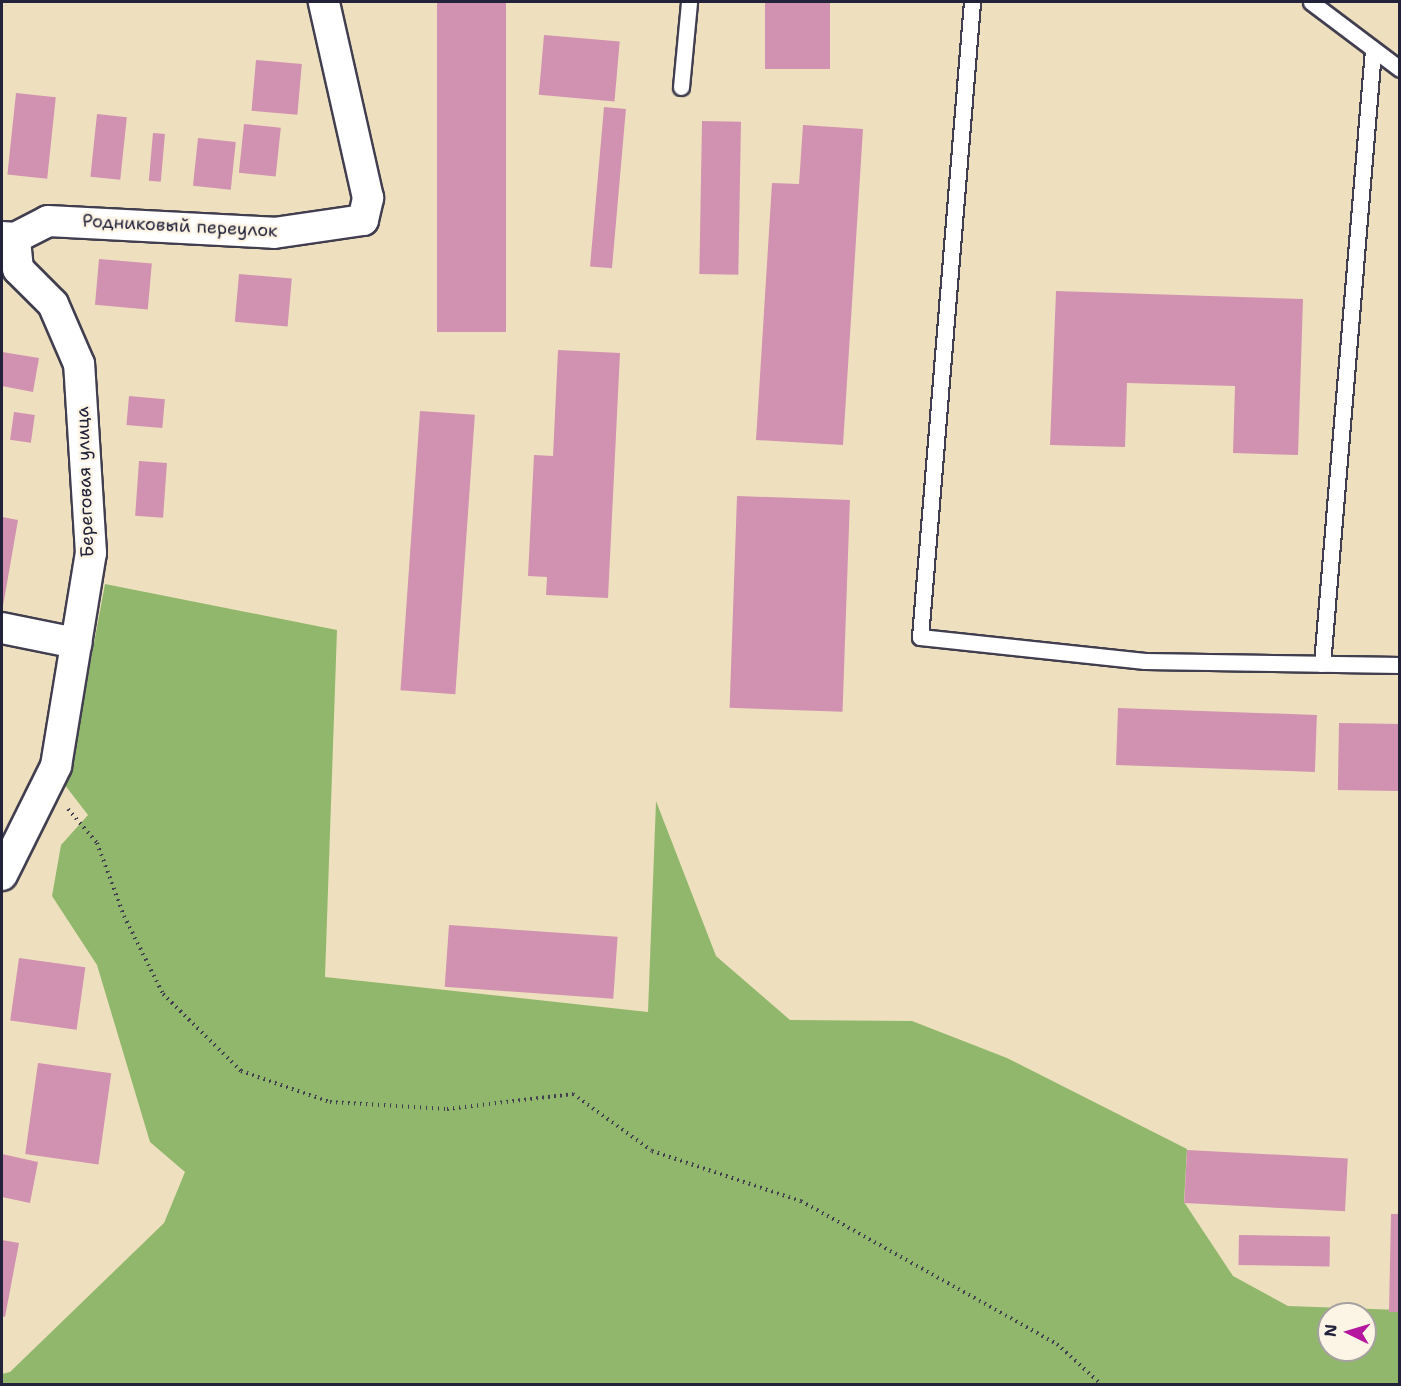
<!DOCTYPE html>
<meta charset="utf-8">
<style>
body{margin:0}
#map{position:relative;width:1401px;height:1386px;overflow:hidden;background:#eee0be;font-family:"Shantell Sans",sans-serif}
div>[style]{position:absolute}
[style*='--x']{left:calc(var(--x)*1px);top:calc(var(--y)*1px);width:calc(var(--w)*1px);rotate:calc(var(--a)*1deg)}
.forest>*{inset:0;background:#91b76c}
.building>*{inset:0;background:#d191b0;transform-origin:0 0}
.path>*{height:4px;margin-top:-2px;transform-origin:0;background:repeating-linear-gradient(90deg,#413e4f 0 1.5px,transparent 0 6px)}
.roads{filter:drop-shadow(2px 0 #413e4f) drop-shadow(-2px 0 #413e4f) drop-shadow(0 2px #413e4f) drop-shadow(0 -2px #413e4f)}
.lane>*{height:15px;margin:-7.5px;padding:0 7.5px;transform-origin:7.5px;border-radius:7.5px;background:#fff}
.street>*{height:30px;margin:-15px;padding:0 15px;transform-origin:15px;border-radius:15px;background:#fff}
span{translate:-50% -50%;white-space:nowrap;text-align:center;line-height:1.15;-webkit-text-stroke:5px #fcf5e5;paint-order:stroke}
.street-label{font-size:18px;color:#22223b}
.frame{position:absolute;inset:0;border:3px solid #22223b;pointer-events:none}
.north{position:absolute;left:1317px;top:1302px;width:60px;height:60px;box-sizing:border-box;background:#fcf5e5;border:2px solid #a5a1a1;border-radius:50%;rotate:275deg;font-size:16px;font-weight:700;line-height:24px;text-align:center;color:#22223b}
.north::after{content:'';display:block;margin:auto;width:21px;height:27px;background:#b5179e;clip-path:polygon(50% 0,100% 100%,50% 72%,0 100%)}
</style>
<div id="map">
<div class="forest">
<i style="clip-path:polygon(evenodd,105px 584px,337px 630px,325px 977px,648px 1012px,656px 801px,716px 956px,790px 1020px,912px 1021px,1007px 1058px,1187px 1149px,1184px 1202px,1233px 1276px,1288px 1306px,1400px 1310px,1399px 1384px,2px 1384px,2px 1374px,10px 1372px,164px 1223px,185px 1172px,150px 1142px,97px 965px,52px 896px,61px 845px,88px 815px,61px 780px,82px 707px,105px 584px,1329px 1314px,1365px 1314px,1365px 1350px,1329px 1350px,1329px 1314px)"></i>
</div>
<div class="building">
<i style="left:437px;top:2px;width:69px;height:330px"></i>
<i style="left:765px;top:2px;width:65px;height:67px"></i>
<i style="left:544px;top:35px;width:76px;height:60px;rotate:5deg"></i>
<i style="left:256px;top:60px;width:46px;height:51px;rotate:5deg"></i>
<i style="left:16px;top:93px;width:40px;height:82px;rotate:6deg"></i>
<i style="left:604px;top:107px;width:22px;height:160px;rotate:5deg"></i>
<i style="left:97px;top:114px;width:30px;height:63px;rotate:6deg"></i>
<i style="left:702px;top:121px;width:39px;height:153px;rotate:1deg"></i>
<i style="left:244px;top:124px;width:37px;height:49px;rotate:6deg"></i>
<i style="clip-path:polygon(803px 125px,863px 129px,843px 445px,756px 440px,772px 183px,799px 184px)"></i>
<i style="left:153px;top:133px;width:12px;height:48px;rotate:5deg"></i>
<i style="left:198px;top:138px;width:38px;height:48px;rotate:6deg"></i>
<i style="left:99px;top:259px;width:53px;height:46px;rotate:5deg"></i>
<i style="left:239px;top:274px;width:53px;height:48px;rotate:5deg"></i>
<i style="clip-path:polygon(1056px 291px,1303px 299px,1298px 455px,1233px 453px,1235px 386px,1127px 383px,1125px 447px,1050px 445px)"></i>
<i style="clip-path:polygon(558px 350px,620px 353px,608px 598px,546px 595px,547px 577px,528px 576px,534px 455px,553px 456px)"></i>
<i style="clip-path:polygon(2px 352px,39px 358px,33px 392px,2px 386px)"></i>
<i style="left:129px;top:396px;width:36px;height:29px;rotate:5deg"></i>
<i style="left:420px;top:411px;width:55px;height:280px;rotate:4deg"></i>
<i style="left:14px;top:412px;width:21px;height:28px;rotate:8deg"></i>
<i style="left:139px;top:461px;width:28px;height:55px;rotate:4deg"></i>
<i style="left:737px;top:496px;width:113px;height:212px;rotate:2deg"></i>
<i style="clip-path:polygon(2px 517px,18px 520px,3px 606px,2px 606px)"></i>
<i style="left:1118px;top:708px;width:199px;height:57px;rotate:2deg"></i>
<i style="left:1339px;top:723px;width:61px;height:67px;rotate:1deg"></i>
<i style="left:449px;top:925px;width:169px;height:62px;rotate:4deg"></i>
<i style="left:19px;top:958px;width:67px;height:63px;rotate:8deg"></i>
<i style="left:38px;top:1063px;width:74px;height:92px;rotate:8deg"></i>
<i style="left:1187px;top:1150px;width:161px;height:53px;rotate:3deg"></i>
<i style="clip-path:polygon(2px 1154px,38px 1162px,30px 1203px,2px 1197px)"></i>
<i style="clip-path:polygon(1391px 1214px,1400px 1214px,1400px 1312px,1389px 1312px)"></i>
<i style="left:1239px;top:1235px;width:91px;height:30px;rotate:1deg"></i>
<i style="clip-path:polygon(2px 1240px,19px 1243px,5px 1317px,2px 1316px)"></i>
</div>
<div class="path">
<i style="--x:68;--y:809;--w:45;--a:49.5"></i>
<i style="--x:97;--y:843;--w:78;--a:69.7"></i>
<i style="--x:124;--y:916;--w:87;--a:63.4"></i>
<i style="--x:163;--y:994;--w:110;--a:44.6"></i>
<i style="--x:241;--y:1071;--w:94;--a:19.2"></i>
<i style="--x:330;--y:1102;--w:117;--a:3.4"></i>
<i style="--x:447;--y:1109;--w:127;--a:-6.8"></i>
<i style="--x:573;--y:1094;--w:97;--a:35.8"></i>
<i style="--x:652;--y:1151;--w:157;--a:18.6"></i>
<i style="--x:801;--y:1201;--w:293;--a:29.2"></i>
<i style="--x:1057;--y:1344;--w:59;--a:42.3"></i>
</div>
<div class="roads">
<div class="lane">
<i style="--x:972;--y:2;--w:637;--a:94.68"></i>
<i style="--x:920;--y:637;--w:226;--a:6.1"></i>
<i style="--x:1145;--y:661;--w:255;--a:0.9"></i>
<i style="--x:1311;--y:2;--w:111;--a:37"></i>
<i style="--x:681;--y:87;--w:85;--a:-84.6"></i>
<i style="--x:1322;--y:664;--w:616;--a:-85.25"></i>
</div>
<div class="street">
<i style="--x:2;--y:237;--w:13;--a:4"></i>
<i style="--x:15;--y:238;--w:37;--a:-27"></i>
<i style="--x:48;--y:221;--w:226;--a:3"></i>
<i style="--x:274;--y:233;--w:90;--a:-8.3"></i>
<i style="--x:363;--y:220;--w:23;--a:-77"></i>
<i style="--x:368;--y:198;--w:201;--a:-102.7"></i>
<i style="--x:2;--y:628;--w:76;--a:11.5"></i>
<i style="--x:2;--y:875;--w:122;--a:-63.6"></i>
<i style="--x:56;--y:766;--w:216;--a:-80.7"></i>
<i style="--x:91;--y:553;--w:189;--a:-93.6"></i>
<i style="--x:79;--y:364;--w:65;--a:-113.4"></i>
<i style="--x:53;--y:304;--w:49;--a:-135"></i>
<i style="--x:18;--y:269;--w:31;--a:-96"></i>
</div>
</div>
<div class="street-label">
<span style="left:180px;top:226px;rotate:3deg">Родниковый переулок</span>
<span style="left:85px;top:482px;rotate:-92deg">Береговая улица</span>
</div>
<div class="frame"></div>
<div class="north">N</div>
</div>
